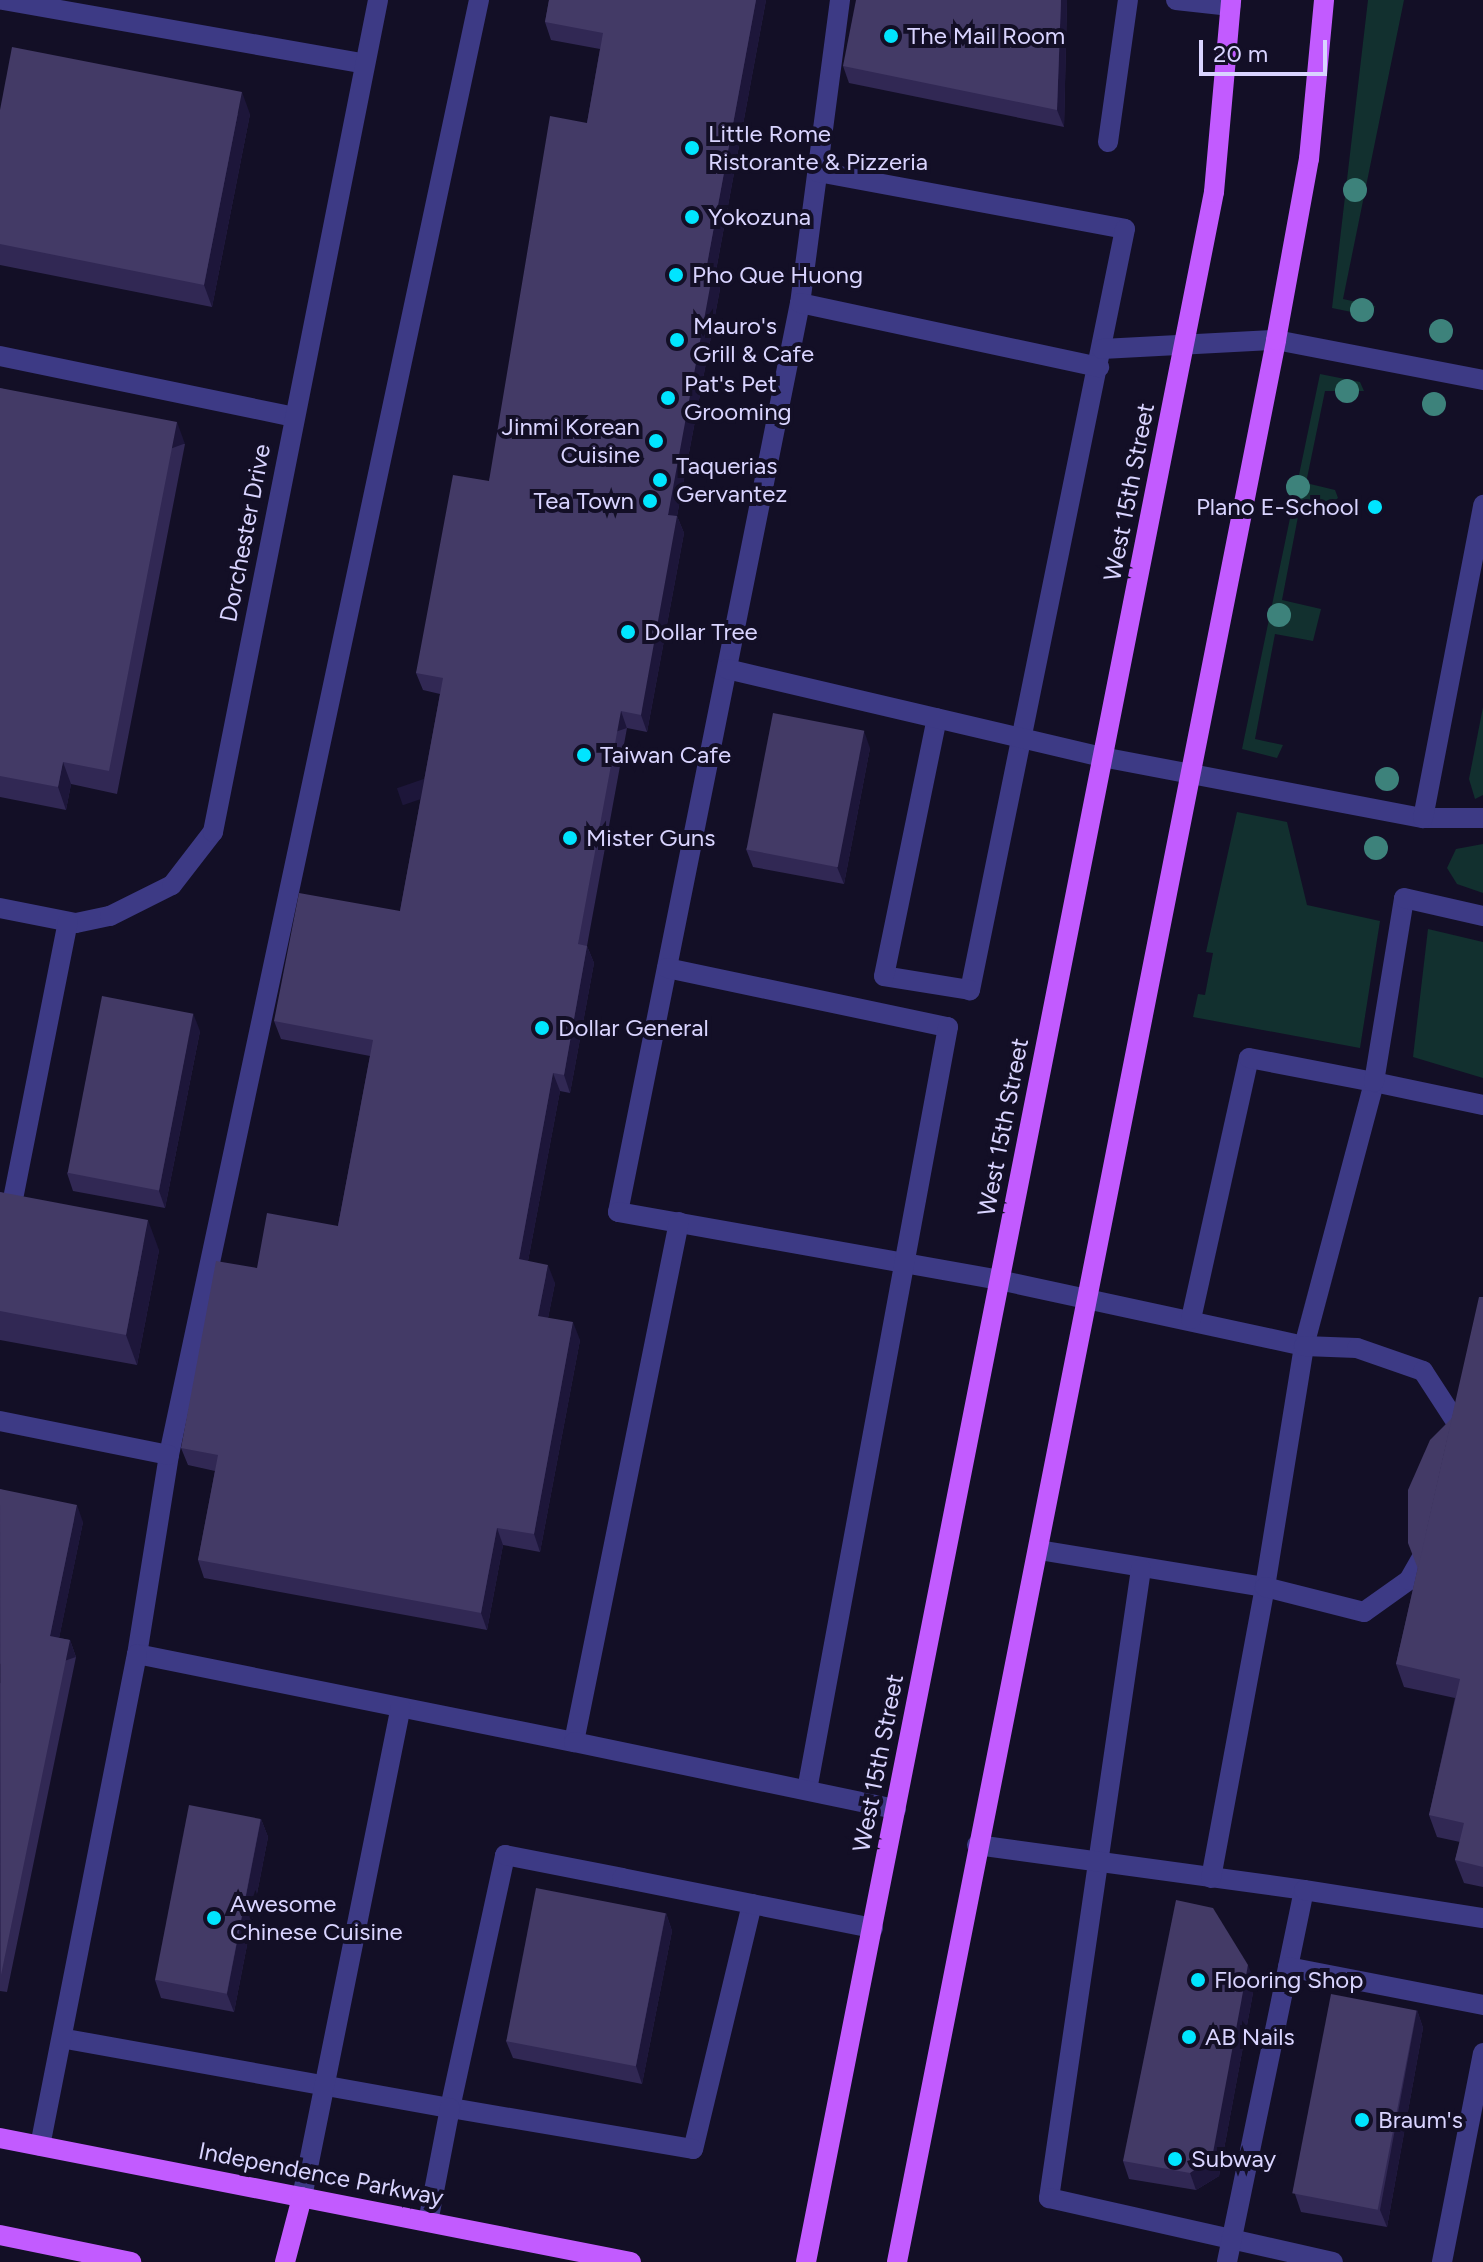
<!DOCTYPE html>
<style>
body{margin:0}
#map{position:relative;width:1483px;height:2262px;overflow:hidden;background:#130f26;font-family:Figtree,sans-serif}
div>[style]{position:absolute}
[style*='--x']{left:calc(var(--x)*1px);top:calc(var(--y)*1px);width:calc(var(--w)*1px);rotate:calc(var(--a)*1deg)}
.green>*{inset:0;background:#12302f}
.minor>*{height:20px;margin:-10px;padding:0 10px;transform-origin:10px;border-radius:10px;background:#3d3a85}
.major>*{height:20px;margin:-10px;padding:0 10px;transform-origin:10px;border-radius:10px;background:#c25bff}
.trees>*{width:24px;height:24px;margin:-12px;border-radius:50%;background:#3d827b}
.wall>*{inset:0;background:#312854}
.shaded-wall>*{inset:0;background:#1d163a;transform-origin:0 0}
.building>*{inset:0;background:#433a66;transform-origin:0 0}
.dots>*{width:22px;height:22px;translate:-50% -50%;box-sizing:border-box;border:4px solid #130f26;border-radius:50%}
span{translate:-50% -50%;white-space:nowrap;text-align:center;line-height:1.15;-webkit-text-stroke:8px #130f26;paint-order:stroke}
.poi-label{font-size:24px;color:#d9d4ff}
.left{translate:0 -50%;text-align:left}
.right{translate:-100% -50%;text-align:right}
.street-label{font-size:24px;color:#d9d4ff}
.scale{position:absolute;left:1199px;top:40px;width:128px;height:36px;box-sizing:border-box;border:4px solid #d9d4ff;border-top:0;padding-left:10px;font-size:24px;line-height:28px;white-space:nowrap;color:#d9d4ff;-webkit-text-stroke:6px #130f26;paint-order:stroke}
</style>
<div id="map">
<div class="green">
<i style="clip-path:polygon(1368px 0,1404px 0,1343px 299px,1375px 306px,1371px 316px,1332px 308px)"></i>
<i style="clip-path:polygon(1320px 374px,1360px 382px,1364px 391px,1325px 391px,1306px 483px,1335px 490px,1338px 498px,1329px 505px,1301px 501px,1282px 600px,1321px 609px,1313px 641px,1275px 634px,1255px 739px,1283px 745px,1277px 758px,1242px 749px)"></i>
<i style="clip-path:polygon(1483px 707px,1483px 795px,1475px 799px,1469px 779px)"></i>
<i style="clip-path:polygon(1237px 812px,1287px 822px,1307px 905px,1380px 921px,1360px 1048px,1193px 1017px,1198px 994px,1205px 995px,1213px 953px,1206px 952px)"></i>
<i style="clip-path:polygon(1483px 844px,1483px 893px,1457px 884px,1447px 868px,1456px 849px)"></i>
<i style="clip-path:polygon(1428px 929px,1483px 942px,1483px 1078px,1413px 1057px)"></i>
</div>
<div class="minor">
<i style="--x:3;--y:0;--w:364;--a:10"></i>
<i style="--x:479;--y:0;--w:1488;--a:102.03"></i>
<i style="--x:169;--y:1455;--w:202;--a:99.1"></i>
<i style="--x:137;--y:1654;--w:446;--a:11.4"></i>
<i style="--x:840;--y:0;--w:306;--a:97.5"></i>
<i style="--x:800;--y:303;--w:927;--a:101.32"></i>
<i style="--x:618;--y:1212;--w:387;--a:10.1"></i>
<i style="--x:999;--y:1280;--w:312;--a:12.2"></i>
<i style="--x:1304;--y:1346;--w:273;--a:-75.1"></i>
<i style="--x:1374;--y:1082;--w:111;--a:11.9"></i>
<i style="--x:1176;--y:0;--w:55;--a:6.2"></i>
<i style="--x:1108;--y:142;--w:143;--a:-82"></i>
<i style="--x:818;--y:172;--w:312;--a:10.5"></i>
<i style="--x:1125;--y:229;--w:777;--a:101.51"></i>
<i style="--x:970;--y:990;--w:87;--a:-170.8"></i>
<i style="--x:884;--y:976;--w:263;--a:-78.4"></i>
<i style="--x:800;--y:303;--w:306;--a:12.1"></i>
<i style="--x:1102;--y:349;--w:174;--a:-3"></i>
<i style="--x:1276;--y:340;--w:211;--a:10.9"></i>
<i style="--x:0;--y:356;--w:300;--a:11.7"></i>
<i style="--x:727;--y:669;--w:385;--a:13.2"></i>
<i style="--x:1102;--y:757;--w:327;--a:10.8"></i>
<i style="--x:1423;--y:818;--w:60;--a:0"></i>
<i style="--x:1423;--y:818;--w:319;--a:-79.1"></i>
<i style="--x:0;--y:908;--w:77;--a:11.2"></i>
<i style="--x:76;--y:923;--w:35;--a:-12"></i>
<i style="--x:110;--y:916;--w:69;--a:-26.6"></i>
<i style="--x:172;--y:885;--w:67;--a:-52.3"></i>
<i style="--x:213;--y:832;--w:848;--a:-78.78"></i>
<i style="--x:667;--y:968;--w:287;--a:11.9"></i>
<i style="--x:948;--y:1027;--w:776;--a:100.47"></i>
<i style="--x:14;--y:1194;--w:277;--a:-78.8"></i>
<i style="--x:679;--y:1222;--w:530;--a:101.42"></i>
<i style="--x:574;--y:1742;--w:329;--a:11.8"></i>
<i style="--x:1191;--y:1319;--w:267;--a:-77.5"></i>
<i style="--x:1249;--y:1058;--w:127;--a:10.9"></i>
<i style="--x:1374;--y:1082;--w:186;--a:-80.7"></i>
<i style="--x:1404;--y:898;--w:81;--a:12.8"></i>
<i style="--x:0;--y:1421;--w:172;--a:11.4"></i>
<i style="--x:1039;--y:1550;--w:229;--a:9.3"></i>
<i style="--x:1265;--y:1587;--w:244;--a:-80.8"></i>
<i style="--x:1304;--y:1346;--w:53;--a:2.2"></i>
<i style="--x:1357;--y:1348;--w:70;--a:19.2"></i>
<i style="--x:1423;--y:1371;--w:68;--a:57"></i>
<i style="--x:1460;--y:1428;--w:11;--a:105"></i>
<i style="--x:1141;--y:1569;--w:636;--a:98.32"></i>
<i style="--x:1049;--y:2198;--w:291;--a:12.7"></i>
<i style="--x:977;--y:1845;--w:330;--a:7.8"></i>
<i style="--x:1304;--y:1890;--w:380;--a:101.7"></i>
<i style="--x:1211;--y:1878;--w:296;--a:-79.5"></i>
<i style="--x:1265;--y:1587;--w:102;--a:14.2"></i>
<i style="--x:1364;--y:1612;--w:55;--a:-35.4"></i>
<i style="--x:1409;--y:1580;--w:43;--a:-60.4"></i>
<i style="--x:1304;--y:1890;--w:181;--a:8.9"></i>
<i style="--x:752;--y:1904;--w:252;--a:103.5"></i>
<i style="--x:693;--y:2149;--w:246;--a:-170.4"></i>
<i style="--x:450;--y:2108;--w:259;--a:-77.7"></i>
<i style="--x:505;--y:1855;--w:119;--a:11.1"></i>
<i style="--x:622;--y:1878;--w:256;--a:11.3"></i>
<i style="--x:1288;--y:1967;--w:199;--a:11"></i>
<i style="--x:66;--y:2039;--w:390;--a:10.2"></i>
<i style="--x:450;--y:2108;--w:116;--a:100.9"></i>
<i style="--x:40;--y:2146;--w:501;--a:-78.85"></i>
<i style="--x:302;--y:2197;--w:499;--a:-78.6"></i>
<i style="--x:1442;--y:2262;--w:213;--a:-78.9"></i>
</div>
<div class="major">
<i style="--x:0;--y:2138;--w:643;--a:11.12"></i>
<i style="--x:0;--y:2235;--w:134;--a:11.6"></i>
<i style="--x:285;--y:2262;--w:67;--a:-75.3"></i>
<i style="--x:806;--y:2262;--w:2110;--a:-78.85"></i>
<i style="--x:1214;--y:192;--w:193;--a:-84.9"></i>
<i style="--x:897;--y:2262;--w:1959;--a:-78.84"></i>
<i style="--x:1276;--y:340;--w:184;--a:-79.7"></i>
<i style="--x:1309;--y:159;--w:160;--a:-84.6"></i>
</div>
<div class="trees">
<i style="left:1355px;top:190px"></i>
<i style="left:1362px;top:310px"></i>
<i style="left:1441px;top:331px"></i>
<i style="left:1347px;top:391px"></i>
<i style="left:1434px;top:404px"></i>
<i style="left:1298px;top:487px"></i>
<i style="left:1279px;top:615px"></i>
<i style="left:1387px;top:779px"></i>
<i style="left:1376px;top:848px"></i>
</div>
<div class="wall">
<i style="clip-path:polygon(549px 0,766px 0,715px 276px,720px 289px,677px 516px,684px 533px,647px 732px,627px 728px,587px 946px,594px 963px,570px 1093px,560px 1091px,528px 1261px,555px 1283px,548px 1318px,580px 1340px,540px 1552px,503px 1545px,487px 1630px,204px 1578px,198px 1560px,215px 1471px,188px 1465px,181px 1448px,257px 1268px,338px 1226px,370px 1056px,281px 1039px,274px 1021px,400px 911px,440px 694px,423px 690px,416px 673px,489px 481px,587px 123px,600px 49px,551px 40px,545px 22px)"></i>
<i style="clip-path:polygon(1067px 0,1064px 127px,849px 83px,843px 66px)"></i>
<i style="clip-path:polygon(0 110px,250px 114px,212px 307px,0 265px)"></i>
<i style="clip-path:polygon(0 388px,185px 444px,117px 794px,71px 784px,66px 810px,0 797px)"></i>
<i style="clip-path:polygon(870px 748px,844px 884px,753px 867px,746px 849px)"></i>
<i style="clip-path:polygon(200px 1031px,165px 1208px,73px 1191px,67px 1173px)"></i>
<i style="clip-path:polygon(0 1192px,159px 1250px,137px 1365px,0 1340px)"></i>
<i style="clip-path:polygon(1483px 1297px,1483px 1887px,1464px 1883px,1455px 1860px,1460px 1842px,1437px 1837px,1429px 1815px,1455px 1698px,1404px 1687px,1396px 1664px,1452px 1418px)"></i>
<i style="clip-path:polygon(0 1489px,83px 1522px,59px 1638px,70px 1640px,76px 1657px,7px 1992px,0 1991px)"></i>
<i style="clip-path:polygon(261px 1819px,268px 1837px,234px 2012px,161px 1998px,155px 1980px)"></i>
<i style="clip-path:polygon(666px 1913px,672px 1931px,642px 2084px,513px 2058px,506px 2041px)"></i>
<i style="clip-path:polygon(1255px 1982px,1219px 2176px,1196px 2190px,1129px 2179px,1123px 2161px)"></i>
<i style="clip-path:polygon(1417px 2010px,1423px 2028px,1387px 2227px,1301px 2212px,1295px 2194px)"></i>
</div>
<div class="shaded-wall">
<i style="clip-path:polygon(756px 0,766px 0,715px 276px,720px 289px,677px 516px,684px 533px,647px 732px,641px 715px,668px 515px,706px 270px)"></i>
<i style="clip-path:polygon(1061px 0,1067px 0,1064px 127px,1057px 110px)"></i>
<i style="clip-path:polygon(242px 92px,250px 114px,212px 307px,204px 285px)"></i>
<i style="left:177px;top:422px;width:23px;height:356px;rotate:70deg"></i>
<i style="left:621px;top:711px;width:18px;height:237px;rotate:71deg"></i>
<i style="clip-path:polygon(864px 731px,870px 748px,844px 884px,837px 867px)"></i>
<i style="clip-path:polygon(63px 762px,71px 784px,66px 810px,58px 787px)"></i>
<i style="clip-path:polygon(587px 946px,594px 963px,570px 1093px,564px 1075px)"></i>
<i style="clip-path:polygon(193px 1013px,200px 1031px,165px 1208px,159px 1191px)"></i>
<i style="clip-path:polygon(553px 1073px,560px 1091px,525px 1277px,519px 1259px)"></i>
<i style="clip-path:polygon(148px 1220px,159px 1250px,137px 1365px,126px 1335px)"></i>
<i style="clip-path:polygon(548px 1265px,555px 1283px,545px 1333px,538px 1316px)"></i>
<i style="clip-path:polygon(573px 1322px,580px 1340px,540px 1552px,534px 1534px)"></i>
<i style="clip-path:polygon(77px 1505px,83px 1522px,56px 1653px,50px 1636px)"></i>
<i style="clip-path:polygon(497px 1528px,503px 1545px,487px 1630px,481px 1613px)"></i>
<i style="left:70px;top:1640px;width:18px;height:342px;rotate:71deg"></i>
<i style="clip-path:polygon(261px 1819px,268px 1837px,234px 2012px,227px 1994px)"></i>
<i style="clip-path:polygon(666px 1913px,672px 1931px,642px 2084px,636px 2066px)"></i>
<i style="clip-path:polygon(1248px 1965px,1255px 1982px,1219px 2176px,1196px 2190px,1190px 2173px)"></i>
<i style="clip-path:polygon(1417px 2010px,1423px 2028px,1387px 2227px,1380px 2210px)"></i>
</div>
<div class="building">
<i style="clip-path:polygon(549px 0,756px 0,706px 270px,713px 271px,668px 515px,677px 516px,641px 715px,621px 711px,578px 944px,587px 946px,564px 1075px,553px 1073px,519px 1259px,548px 1265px,538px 1316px,573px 1322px,534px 1534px,497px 1528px,481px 1613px,198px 1560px,218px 1455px,181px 1448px,216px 1261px,257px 1268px,267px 1213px,338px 1226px,373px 1040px,274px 1021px,299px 893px,400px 911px,443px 678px,416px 673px,453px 475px,489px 481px,550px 116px,587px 123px,603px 33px,545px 22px)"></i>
<i style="clip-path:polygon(856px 0,1061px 0,1057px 110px,843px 66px)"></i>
<i style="clip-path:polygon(12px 47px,242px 92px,204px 285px,0 244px,0 110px)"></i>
<i style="clip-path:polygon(0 388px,177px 422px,109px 771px,63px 762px,58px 787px,0 776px)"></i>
<i style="left:773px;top:713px;width:93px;height:139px;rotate:11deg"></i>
<i style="left:102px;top:996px;width:93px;height:180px;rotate:11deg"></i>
<i style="clip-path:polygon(0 1192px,148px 1220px,126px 1335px,0 1311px)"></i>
<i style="clip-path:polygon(1479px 1297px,1483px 1297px,1483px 1867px,1455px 1860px,1464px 1823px,1429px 1815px,1460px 1679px,1396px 1664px)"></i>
<i style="clip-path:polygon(1452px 1418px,1418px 1569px,1408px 1543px,1408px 1490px,1430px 1440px)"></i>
<i style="clip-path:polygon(0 1489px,77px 1505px,50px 1636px,70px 1640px,1px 1975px)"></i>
<i style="left:189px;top:1805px;width:73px;height:178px;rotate:11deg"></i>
<i style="left:536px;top:1888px;width:132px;height:156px;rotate:11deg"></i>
<i style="clip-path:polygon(1176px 1900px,1213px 1908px,1248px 1965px,1212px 2158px,1190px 2173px,1123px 2161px)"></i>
<i style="left:1331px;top:1994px;width:87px;height:203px;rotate:11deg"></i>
</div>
<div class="dots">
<i style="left:891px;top:36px;background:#00e5ff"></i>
<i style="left:692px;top:148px;background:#00e5ff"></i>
<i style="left:692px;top:217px;background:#00e5ff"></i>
<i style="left:676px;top:275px;background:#00e5ff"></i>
<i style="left:677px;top:340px;background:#00e5ff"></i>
<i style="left:668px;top:398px;background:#00e5ff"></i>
<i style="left:656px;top:441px;background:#00e5ff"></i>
<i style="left:660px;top:480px;background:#00e5ff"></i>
<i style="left:650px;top:501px;background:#00e5ff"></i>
<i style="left:1375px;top:507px;background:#00e5ff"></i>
<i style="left:628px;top:632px;background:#00e5ff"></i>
<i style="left:584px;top:755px;background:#00e5ff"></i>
<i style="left:570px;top:838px;background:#00e5ff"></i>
<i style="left:542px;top:1028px;background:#00e5ff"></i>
<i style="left:214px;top:1918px;background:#00e5ff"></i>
<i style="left:1198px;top:1980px;background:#00e5ff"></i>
<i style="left:1189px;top:2037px;background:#00e5ff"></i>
<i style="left:1362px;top:2120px;background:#00e5ff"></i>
<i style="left:1175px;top:2159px;background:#00e5ff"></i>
</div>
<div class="poi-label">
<span class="left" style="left:907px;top:36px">The Mail Room</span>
<span class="left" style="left:708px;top:148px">Little Rome<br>Ristorante &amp; Pizzeria</span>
<span class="left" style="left:708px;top:217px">Yokozuna</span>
<span class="left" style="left:692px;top:275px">Pho Que Huong</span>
<span class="left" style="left:693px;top:340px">Mauro's<br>Grill &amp; Cafe</span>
<span class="left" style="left:684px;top:398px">Pat's Pet<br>Grooming</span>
<span class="right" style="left:640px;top:441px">Jinmi Korean<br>Cuisine</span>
<span class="left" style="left:676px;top:480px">Taquerias<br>Gervantez</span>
<span class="right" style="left:634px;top:501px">Tea Town</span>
<span class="right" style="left:1359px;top:507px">Plano E-School</span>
<span class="left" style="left:644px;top:632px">Dollar Tree</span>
<span class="left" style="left:600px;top:755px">Taiwan Cafe</span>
<span class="left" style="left:586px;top:838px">Mister Guns</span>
<span class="left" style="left:558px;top:1028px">Dollar General</span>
<span class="left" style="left:230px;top:1918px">Awesome<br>Chinese Cuisine</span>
<span class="left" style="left:1214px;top:1980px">Flooring Shop</span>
<span class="left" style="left:1205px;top:2037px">AB Nails</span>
<span class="left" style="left:1378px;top:2120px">Braum's</span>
<span class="left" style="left:1191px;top:2159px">Subway</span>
</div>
<div class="street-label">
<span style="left:1129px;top:492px;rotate:-79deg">West 15th Street</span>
<span style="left:245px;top:533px;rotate:-79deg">Dorchester Drive</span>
<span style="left:1003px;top:1127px;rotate:-79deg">West 15th Street</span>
<span style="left:878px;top:1763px;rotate:-79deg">West 15th Street</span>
<span style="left:321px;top:2174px;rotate:11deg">Independence Parkway</span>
</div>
<div class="scale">20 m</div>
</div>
